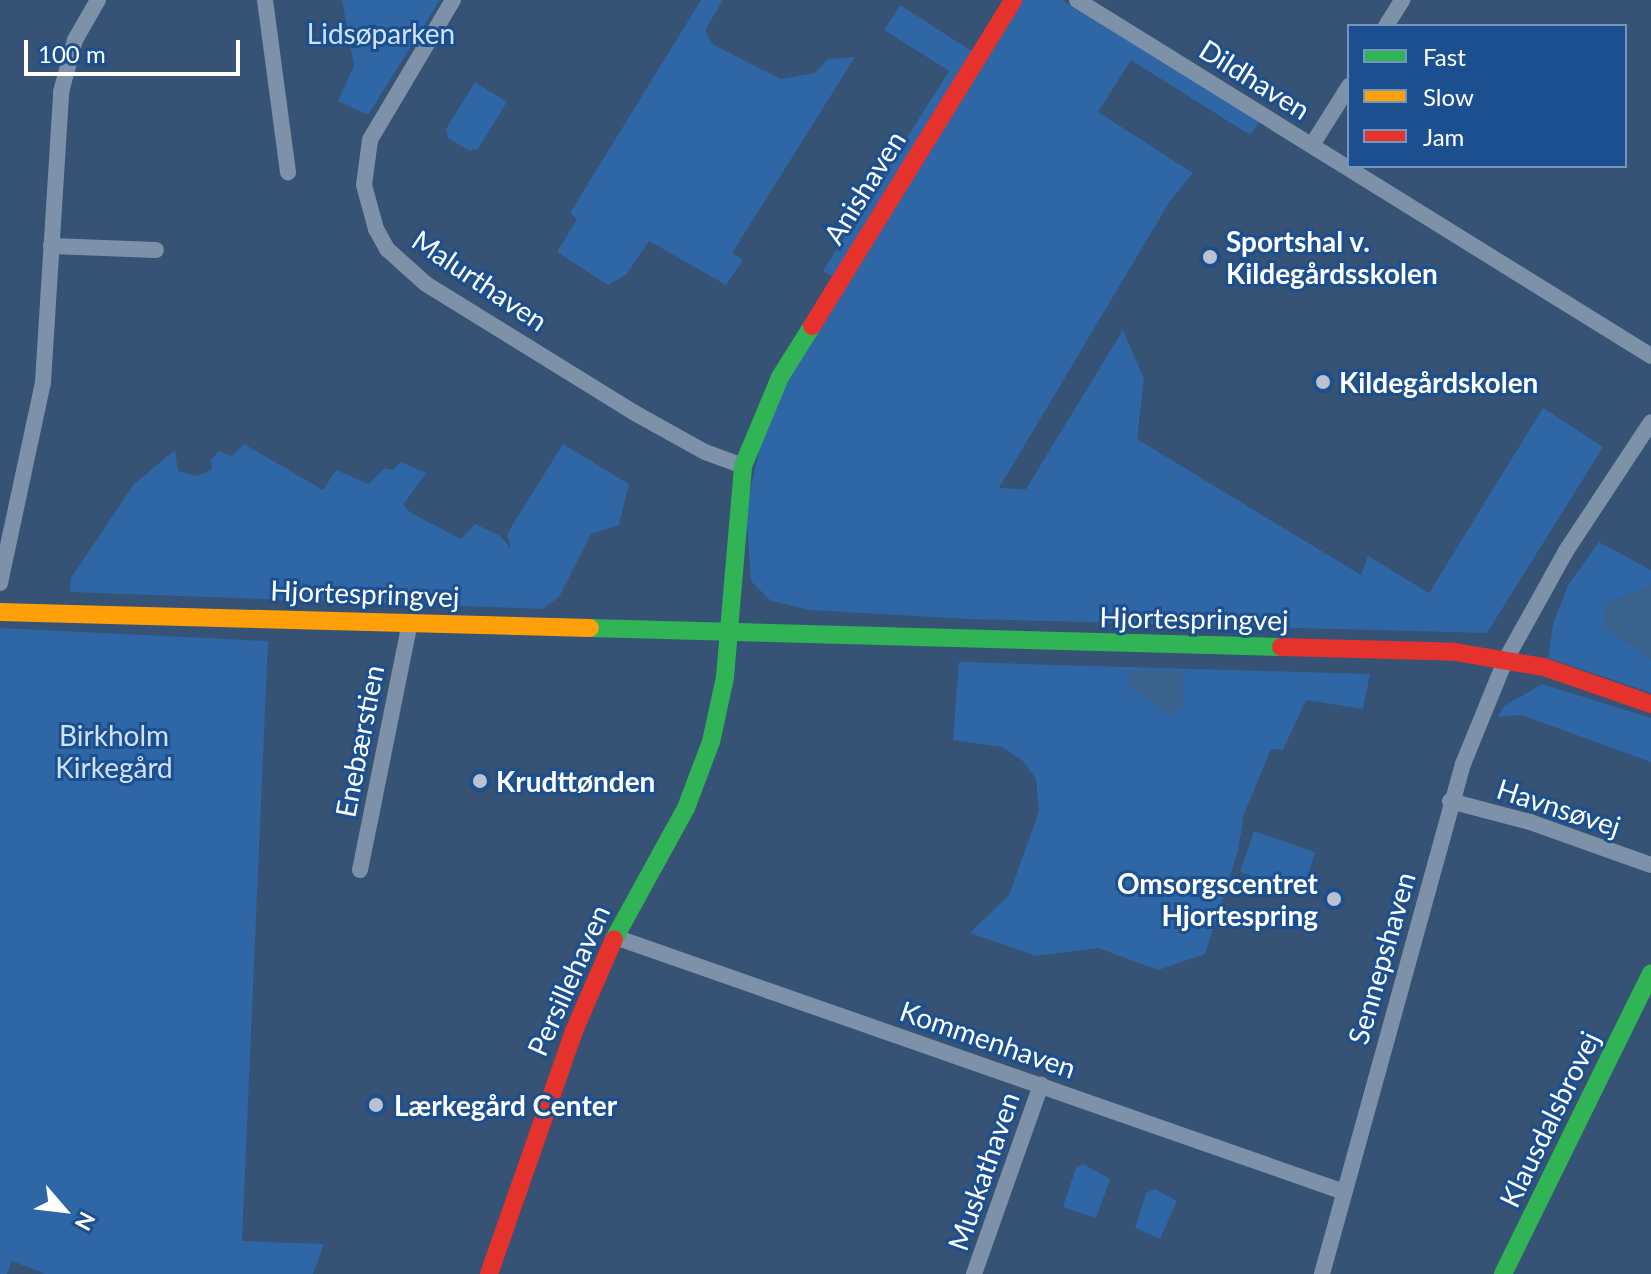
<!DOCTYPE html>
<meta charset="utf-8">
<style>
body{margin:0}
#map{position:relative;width:1651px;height:1274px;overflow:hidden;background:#365274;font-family:Lato,sans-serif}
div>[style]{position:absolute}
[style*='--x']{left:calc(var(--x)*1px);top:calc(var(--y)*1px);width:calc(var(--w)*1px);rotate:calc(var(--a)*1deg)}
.green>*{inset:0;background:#2f66a5;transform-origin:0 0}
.water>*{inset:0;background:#3b618d}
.street>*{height:16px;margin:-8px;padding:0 8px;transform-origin:8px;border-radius:8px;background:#7d92a8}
.fast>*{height:18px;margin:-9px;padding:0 9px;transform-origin:9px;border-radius:9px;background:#30b455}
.slow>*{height:18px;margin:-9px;padding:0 9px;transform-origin:9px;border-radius:9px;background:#ff9f0a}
.jam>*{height:18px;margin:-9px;padding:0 9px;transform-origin:9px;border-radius:9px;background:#e5322d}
.dots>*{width:22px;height:22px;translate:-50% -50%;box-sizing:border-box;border:4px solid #1b4f8f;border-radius:50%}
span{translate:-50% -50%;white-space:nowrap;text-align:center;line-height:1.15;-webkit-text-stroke:6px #1b4f8f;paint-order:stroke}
.park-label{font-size:28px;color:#cfe3fa}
.street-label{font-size:28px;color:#fff}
.poi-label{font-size:28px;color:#fff;font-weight:700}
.left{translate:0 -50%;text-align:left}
.right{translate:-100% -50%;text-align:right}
.legend{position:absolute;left:1347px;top:24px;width:280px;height:144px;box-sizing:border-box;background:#1b4f8f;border:2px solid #7695bc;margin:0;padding:10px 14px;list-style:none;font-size:24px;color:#fff}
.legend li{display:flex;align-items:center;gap:16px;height:40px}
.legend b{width:40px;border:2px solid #7695bc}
.north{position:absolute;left:24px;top:1170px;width:80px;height:80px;-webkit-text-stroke:6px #1b4f8f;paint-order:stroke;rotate:118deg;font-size:22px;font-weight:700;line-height:32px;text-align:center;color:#fff}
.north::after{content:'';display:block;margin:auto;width:28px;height:36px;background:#fff;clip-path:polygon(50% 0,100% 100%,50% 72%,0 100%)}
.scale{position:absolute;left:24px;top:40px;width:216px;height:36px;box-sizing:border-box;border:4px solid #fff;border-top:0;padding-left:10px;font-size:24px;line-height:28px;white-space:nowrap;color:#fff;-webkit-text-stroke:6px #1b4f8f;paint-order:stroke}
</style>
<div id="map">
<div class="green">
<i style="clip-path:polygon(342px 0,440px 0,368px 115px,338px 101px,354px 66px)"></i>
<i style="clip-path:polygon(701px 0,723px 0,705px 30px,712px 44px,781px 79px,815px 73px,828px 59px,855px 57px,732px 253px,743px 260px,726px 285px,649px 241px,626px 275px,608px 285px,557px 252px,577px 219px,570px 213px)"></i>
<i style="clip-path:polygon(1021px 0,1062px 0,1260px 121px,1250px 135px,1131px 60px,1098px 112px,1193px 173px,1170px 201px,999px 488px,1026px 489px,1123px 330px,1144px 379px,1137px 439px,1361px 575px,1368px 556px,1429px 593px,1543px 408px,1603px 447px,1487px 633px,967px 619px,810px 610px,771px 601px,751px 581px,746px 510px,760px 447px,786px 377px,847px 284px,823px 271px,949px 71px,884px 30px,900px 5px,984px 59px)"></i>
<i style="clip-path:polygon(475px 82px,507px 102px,478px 149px,470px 151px,448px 138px,446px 129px)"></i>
<i style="clip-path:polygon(244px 444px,323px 490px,336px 470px,369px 484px,384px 468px,393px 470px,401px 462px,426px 473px,403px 505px,411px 513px,461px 539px,475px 524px,500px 536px,511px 548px,507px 534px,563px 444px,629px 484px,619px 525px,591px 534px,559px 597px,542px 609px,70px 592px,71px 578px,134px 484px,175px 450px,178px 471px,198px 476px,212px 469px,211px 460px,219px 451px,232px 456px)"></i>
<i style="clip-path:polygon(1599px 542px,1651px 570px,1651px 693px,1548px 658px,1553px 624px,1568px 585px)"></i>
<i style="clip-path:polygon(0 628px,268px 641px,242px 1241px,324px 1244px,313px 1274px,46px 1274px,12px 1261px,7px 1274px,0 1274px)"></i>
<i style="clip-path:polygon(959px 662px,1370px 674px,1363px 709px,1306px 700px,1283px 750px,1271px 749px,1244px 814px,1238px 851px,1205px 954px,1158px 970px,1098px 948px,1036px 956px,970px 933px,1009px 895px,1039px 811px,1036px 779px,1023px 761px,1002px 747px,953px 740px)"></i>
<i style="clip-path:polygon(1542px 684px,1651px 718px,1651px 762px,1521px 715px,1498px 717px,1504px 706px)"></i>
<i style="left:1254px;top:831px;width:65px;height:43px;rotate:19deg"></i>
<i style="clip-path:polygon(1083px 1164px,1110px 1179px,1096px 1218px,1063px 1207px,1076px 1168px)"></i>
<i style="clip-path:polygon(1155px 1189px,1177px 1201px,1160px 1239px,1135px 1228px,1146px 1193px)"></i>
</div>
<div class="water">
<i style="clip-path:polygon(1651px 585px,1651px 659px,1602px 626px,1605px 604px)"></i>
<i style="clip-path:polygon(1128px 670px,1183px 672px,1183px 705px,1170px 716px,1129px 685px)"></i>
</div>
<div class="street">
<i style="--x:265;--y:0;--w:174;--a:82.4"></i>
<i style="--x:453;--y:0;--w:163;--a:120.7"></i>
<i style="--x:370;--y:140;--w:45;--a:97.6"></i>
<i style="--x:364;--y:185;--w:46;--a:74.7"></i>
<i style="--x:376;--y:229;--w:23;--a:61"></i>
<i style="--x:387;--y:249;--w:52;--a:41.9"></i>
<i style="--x:426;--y:284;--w:243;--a:31.7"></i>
<i style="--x:633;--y:412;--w:82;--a:29.1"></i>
<i style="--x:705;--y:452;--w:40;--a:20.2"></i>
<i style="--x:1077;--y:0;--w:675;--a:31.81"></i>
<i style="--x:1386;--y:26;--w:31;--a:-58"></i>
<i style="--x:1312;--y:145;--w:70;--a:-57.9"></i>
<i style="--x:51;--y:246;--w:105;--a:2.2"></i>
<i style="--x:0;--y:583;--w:206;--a:-77.9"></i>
<i style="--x:43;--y:382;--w:291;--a:-86.4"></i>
<i style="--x:61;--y:92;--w:54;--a:-74.9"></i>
<i style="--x:75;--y:40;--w:46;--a:-60.1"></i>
<i style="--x:1450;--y:801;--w:83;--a:14.7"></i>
<i style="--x:1530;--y:822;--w:128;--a:19.6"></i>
<i style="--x:360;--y:870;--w:253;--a:-78.6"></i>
<i style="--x:615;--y:937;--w:772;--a:19.28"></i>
<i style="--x:974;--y:1274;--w:201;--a:-70.5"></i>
<i style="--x:1322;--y:1274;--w:529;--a:-74.55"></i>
<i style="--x:1463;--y:764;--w:111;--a:-67.8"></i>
<i style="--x:1505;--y:661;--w:126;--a:-61"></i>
<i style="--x:1566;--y:551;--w:154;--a:-56.6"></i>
</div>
<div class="fast">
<i style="--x:590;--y:628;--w:691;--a:1.58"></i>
<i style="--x:614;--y:939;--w:149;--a:-61.2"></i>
<i style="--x:686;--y:808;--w:71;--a:-69.3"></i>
<i style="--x:711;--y:742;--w:66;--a:-77.8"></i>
<i style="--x:725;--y:677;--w:212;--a:-85.1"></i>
<i style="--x:743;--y:466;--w:96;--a:-67.4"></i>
<i style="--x:780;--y:377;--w:60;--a:-57.9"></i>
<i style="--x:1503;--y:1274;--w:335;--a:-63.8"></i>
</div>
<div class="slow">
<i style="--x:0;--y:612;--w:590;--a:1.55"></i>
</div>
<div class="jam">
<i style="--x:812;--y:326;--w:383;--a:-58.3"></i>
<i style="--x:1281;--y:647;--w:174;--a:1.6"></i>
<i style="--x:1455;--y:652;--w:90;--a:9.6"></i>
<i style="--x:1544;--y:667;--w:113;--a:19.1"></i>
<i style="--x:489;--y:1274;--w:257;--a:-70.7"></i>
<i style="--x:574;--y:1031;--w:100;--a:-66.5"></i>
</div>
<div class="dots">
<i style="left:1210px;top:257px;background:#b9c2ce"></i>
<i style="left:1323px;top:382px;background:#b9c2ce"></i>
<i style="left:480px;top:781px;background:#b9c2ce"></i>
<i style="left:1334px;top:899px;background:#b9c2ce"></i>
<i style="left:376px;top:1105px;background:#b9c2ce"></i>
</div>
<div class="park-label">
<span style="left:381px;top:33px">Lidsøparken</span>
<span style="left:114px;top:751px">Birkholm<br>Kirkegård</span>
</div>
<div class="street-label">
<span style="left:1255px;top:79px;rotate:32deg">Dildhaven</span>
<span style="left:864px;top:187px;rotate:-58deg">Anishaven</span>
<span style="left:480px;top:280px;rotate:34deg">Malurthaven</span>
<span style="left:365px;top:593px;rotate:2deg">Hjortespringvej</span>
<span style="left:1194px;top:618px;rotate:1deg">Hjortespringvej</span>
<span style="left:359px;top:741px;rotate:-79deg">Enebærstien</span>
<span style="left:1559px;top:807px;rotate:18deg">Havnsøvej</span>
<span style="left:1381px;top:958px;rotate:-74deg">Sennepshaven</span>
<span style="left:568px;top:980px;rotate:-66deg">Persillehaven</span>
<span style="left:988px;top:1039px;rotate:19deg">Kommenhaven</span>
<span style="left:1549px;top:1119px;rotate:-64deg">Klausdalsbrovej</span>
<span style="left:983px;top:1171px;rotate:-71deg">Muskathaven</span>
</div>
<div class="poi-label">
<span class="left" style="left:1226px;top:257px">Sportshal v.<br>Kildegårdsskolen</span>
<span class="left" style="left:1339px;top:382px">Kildegårdskolen</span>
<span class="left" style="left:496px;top:781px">Krudttønden</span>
<span class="right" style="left:1318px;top:899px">Omsorgscentret<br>Hjortespring</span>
<span class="left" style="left:394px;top:1105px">Lærkegård Center</span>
</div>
<ul class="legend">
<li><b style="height:10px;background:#30b455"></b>Fast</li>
<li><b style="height:10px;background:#ff9f0a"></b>Slow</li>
<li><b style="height:10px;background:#e5322d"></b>Jam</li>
</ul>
<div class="north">N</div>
<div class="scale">100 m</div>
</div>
